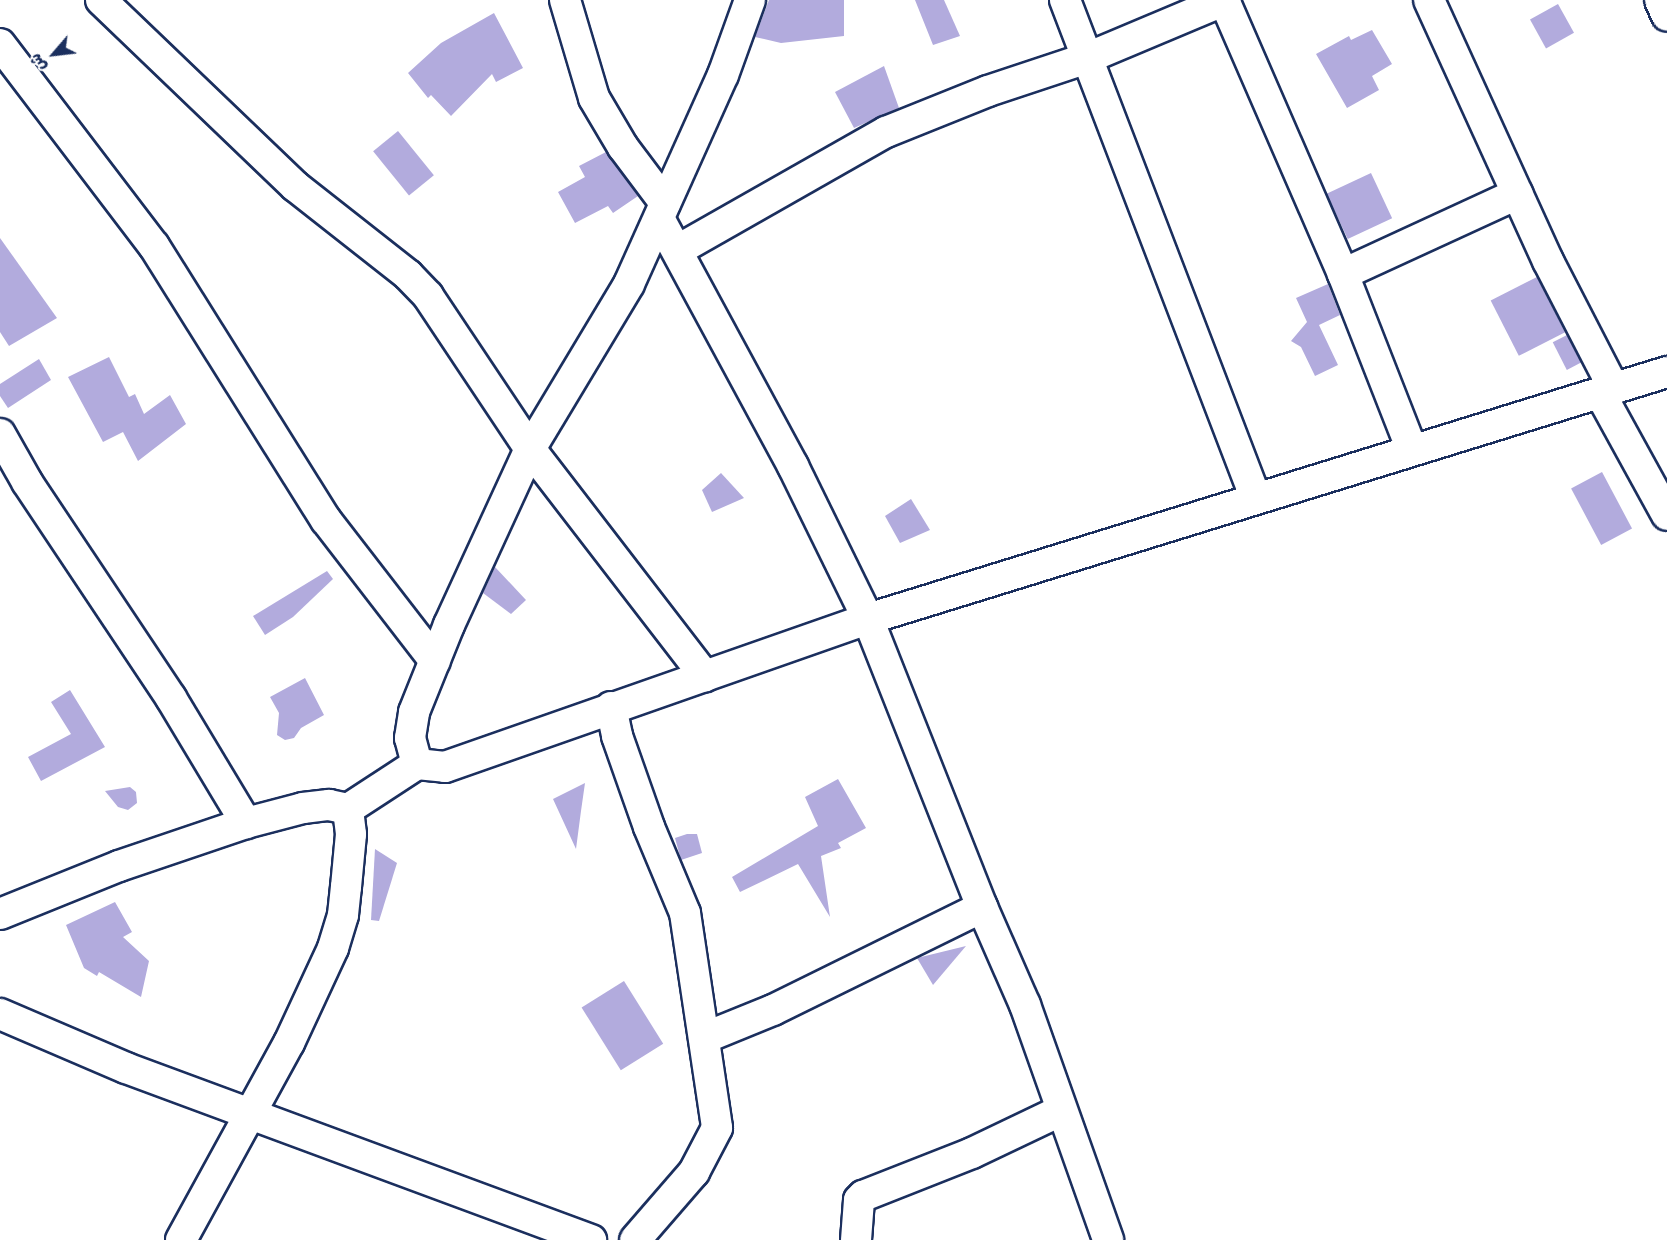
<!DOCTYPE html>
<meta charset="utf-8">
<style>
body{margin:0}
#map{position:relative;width:1667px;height:1240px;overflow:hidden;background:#fff;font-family:"Architects Daughter","Playpen Sans Arabic",sans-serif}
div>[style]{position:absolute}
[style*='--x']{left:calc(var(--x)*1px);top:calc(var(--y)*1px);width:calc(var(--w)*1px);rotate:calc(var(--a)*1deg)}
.building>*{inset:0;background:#b2abdd;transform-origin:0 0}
.roads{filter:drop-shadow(2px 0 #1b2f5e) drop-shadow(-2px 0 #1b2f5e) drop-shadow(0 2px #1b2f5e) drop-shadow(0 -2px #1b2f5e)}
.street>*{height:30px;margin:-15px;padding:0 15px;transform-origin:15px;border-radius:15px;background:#fff}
span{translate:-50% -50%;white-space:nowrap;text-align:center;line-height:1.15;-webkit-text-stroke:6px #fff;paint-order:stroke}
.north{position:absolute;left:24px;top:24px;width:60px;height:60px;-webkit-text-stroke:4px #fff;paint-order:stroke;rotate:242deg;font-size:16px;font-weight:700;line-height:24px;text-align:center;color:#1b2f5e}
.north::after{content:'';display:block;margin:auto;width:21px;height:27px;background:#1b2f5e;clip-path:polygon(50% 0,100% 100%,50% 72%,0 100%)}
</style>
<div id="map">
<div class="building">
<i style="clip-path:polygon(769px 0,844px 0,844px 36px,781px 43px,755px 37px)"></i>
<i style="clip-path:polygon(915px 0,944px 0,960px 36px,933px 45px)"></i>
<i style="left:1558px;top:4px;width:33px;height:32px;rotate:61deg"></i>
<i style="clip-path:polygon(494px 13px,523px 68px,496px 82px,492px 74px,451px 116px,431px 95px,428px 98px,408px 73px,441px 43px)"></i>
<i style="clip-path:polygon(1372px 30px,1392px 64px,1372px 76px,1379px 90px,1347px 108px,1316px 54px,1349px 36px,1351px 40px)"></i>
<i style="clip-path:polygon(884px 66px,899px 108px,854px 128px,835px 92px)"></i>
<i style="left:398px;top:131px;width:57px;height:32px;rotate:51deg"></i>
<i style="clip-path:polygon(606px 152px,638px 196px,613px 213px,608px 206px,575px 223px,558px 192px,585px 177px,579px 166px)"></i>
<i style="left:1371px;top:173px;width:50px;height:49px;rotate:65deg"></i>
<i style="clip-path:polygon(0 238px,57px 318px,9px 346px,0 332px)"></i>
<i style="left:1537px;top:277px;width:62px;height:52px;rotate:63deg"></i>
<i style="clip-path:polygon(1328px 284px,1340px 315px,1319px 325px,1338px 365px,1315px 376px,1301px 347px,1291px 341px,1307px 322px,1296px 298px)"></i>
<i style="left:1567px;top:335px;width:31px;height:16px;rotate:63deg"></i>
<i style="clip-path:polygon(109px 357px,129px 397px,135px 394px,144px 414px,170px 395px,186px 424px,138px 461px,123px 432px,103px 442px,68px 377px)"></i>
<i style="clip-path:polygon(39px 359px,51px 380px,8px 408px,0 396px,0 384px)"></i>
<i style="left:1602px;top:472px;width:64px;height:35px;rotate:62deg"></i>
<i style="clip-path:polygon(721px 473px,744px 498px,712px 512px,702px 490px)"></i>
<i style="clip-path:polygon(911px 499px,930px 530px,900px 543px,885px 516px)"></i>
<i style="clip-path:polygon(495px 567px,526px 600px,511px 614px,483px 593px)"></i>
<i style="clip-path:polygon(327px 571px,333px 579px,293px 617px,265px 635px,253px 616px)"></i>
<i style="clip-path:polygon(305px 678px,324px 715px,301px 728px,294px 738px,285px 740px,277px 735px,279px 713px,270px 697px)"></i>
<i style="clip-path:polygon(70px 690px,105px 747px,41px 781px,28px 757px,71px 734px,51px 702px)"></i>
<i style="clip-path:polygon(838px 779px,866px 828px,838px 843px,841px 848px,821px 856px,830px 917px,798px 864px,740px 892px,732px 877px,818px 826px,805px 797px)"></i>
<i style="clip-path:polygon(585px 783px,581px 811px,576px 849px,553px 799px)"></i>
<i style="clip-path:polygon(130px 787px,136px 792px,137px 803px,128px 810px,118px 807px,105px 791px)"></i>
<i style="clip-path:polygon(687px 834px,697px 834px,702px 853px,681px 860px,675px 838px)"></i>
<i style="clip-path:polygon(375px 849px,397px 863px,379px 921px,371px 920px)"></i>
<i style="clip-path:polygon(115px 902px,132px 932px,123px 937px,149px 961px,141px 997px,99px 972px,97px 976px,84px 968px,66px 925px)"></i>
<i style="clip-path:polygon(966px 946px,933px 985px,917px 958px)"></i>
<i style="left:624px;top:981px;width:74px;height:50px;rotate:58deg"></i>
</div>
<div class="roads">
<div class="street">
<i style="--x:101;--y:0;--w:269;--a:43.8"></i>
<i style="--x:295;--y:186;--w:144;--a:38.2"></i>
<i style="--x:408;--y:275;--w:29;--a:46"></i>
<i style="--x:428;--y:296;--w:184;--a:56.3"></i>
<i style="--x:530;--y:449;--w:287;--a:52.4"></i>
<i style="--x:565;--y:0;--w:102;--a:73.5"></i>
<i style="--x:594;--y:98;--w:57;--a:59.4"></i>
<i style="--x:623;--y:147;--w:70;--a:53.1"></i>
<i style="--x:1065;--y:0;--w:534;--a:69.05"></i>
<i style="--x:1224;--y:0;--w:299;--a:66.5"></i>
<i style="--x:1343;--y:274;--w:189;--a:68.6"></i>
<i style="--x:1429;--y:0;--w:287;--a:65.5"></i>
<i style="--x:1548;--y:261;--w:144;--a:62.7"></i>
<i style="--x:1660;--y:0;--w:17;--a:66"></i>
<i style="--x:0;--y:44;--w:254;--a:52.7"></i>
<i style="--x:154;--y:246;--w:324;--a:57.9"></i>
<i style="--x:326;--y:520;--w:178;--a:52.3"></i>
<i style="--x:660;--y:220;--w:280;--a:61.6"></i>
<i style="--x:793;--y:466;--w:170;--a:63.9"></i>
<i style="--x:868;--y:619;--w:310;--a:68.4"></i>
<i style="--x:982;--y:907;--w:107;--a:66.3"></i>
<i style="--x:1025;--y:1005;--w:249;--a:70.5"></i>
<i style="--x:678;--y:250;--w:239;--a:-29.6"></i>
<i style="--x:886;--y:132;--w:110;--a:-21.9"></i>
<i style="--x:988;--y:91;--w:104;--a:-18.4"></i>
<i style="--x:1087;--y:58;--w:150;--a:-22.8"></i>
<i style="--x:1343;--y:274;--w:192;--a:-24.7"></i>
<i style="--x:1600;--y:393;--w:139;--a:61.2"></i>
<i style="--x:0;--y:434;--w:55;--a:60.6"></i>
<i style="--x:27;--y:482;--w:260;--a:56.3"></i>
<i style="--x:171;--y:698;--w:146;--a:59"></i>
<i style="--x:611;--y:707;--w:30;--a:78"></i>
<i style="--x:617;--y:736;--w:96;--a:70.6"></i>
<i style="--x:649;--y:827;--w:93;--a:67.3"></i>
<i style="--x:685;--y:913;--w:217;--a:81.5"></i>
<i style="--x:717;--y:1128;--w:50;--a:117.6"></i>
<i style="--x:694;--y:1172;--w:90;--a:130.9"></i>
<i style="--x:417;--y:764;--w:28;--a:6"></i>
<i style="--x:445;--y:767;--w:448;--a:-19.3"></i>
<i style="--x:868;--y:619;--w:836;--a:-17.18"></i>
<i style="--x:417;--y:764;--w:27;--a:-105"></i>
<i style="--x:410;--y:738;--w:26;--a:-81"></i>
<i style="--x:414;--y:712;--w:94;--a:-68.1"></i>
<i style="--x:449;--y:625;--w:194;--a:-65.3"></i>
<i style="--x:530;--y:449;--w:192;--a:-59"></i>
<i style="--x:629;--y:284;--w:229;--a:-65.8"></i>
<i style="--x:723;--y:75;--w:80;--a:-70.2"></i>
<i style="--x:0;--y:914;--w:128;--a:-22"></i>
<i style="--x:119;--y:866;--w:134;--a:-18.7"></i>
<i style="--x:246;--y:823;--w:59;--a:-14.7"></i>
<i style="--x:303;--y:808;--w:26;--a:-7"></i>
<i style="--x:329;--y:805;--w:19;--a:12"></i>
<i style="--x:348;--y:809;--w:82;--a:-33.1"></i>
<i style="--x:0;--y:1014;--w:137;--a:23.2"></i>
<i style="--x:126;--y:1068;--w:496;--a:20.3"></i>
<i style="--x:704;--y:1038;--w:74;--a:-22.1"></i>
<i style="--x:773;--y:1010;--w:233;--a:-26.2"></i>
<i style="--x:181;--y:1240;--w:225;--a:-61.3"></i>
<i style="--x:289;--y:1043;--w:105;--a:-65.1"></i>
<i style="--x:333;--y:948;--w:34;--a:-73"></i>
<i style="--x:343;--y:915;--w:28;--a:-84"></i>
<i style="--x:346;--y:887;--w:53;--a:-84.6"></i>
<i style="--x:351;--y:834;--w:25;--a:-97"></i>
<i style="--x:856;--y:1240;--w:40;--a:-85.7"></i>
<i style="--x:859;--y:1200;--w:6;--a:-45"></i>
<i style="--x:863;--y:1196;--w:117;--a:-21.5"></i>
<i style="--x:972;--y:1153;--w:98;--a:-25.5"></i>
</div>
</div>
<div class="north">ش</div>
</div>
